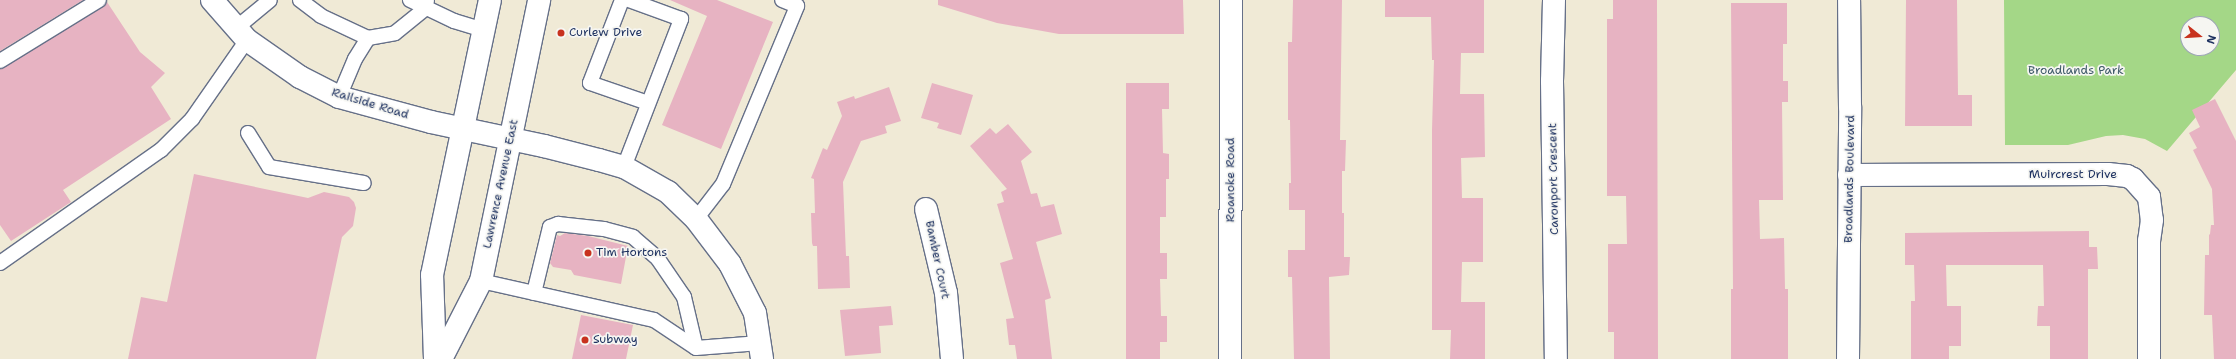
<!DOCTYPE html>
<style>
body{margin:0}
#map{position:relative;width:2236px;height:359px;overflow:hidden;background:#f0ead6;font-family:"Shantell Sans",sans-serif}
div>[style]{position:absolute}
[style*='--x']{left:calc(var(--x)*1px);top:calc(var(--y)*1px);width:calc(var(--w)*1px);rotate:calc(var(--a)*1deg)}
.green>*{inset:0;background:#a4d787}
.building>*{inset:0;background:#e7b3c2}
.roads{filter:drop-shadow(1px 0 #667088) drop-shadow(-1px 0 #667088) drop-shadow(0 1px #667088) drop-shadow(0 -1px #667088)}
.service>*{height:14px;margin:-7px;padding:0 7px;transform-origin:7px;border-radius:7px;background:#fff}
.minor>*{height:22px;margin:-11px;padding:0 11px;transform-origin:11px;border-radius:11px;background:#fff}
.tertiary>*{height:22px;margin:-11px;padding:0 11px;transform-origin:11px;border-radius:11px;background:#fff}
.secondary>*{height:22px;margin:-11px;padding:0 11px;transform-origin:11px;border-radius:11px;background:#fff}
.dots>*{width:11px;height:11px;translate:-50% -50%;box-sizing:border-box;border:2px solid #f6f6f2;border-radius:50%}
span{translate:-50% -50%;white-space:nowrap;text-align:center;line-height:1.15;-webkit-text-stroke:3.5px #f6f6f2;paint-order:stroke}
.poi-label{font-size:12px;color:#1b2f5e}
.left{translate:0 -50%;text-align:left}
.park-label{font-size:12px;color:#3d5968}
.street-label{font-size:12px;color:#1b2f5e}
.north{position:absolute;left:2180px;top:16px;width:40px;height:40px;box-sizing:border-box;background:#f6f6f2;border:1px solid #9ea6b7;border-radius:50%;rotate:107deg;font-size:11px;font-weight:700;line-height:16px;text-align:center;color:#1b2f5e}
.north::after{content:'';display:block;margin:auto;width:14px;height:18px;background:#c8321e;clip-path:polygon(50% 0,100% 100%,50% 72%,0 100%)}
</style>
<div id="map">
<div class="green">
<i style="clip-path:polygon(evenodd,2004px 0,2236px 0,2236px 70px,2167px 151px,2145px 139px,2123px 135px,2106px 136px,2068px 145px,2005px 145px,2004px 0,2188px 24px,2212px 24px,2212px 48px,2188px 48px,2188px 24px)"></i>
</div>
<div class="building">
<i style="clip-path:polygon(0 0,83px 0,0 51px)"></i>
<i style="clip-path:polygon(670px 0,717px 0,773px 22px,721px 149px,662px 125px,707px 16px)"></i>
<i style="clip-path:polygon(938px 0,1183px 0,1184px 34px,1059px 34px,997px 23px,938px 5px)"></i>
<i style="clip-path:polygon(1293px 0,1342px 0,1340px 140px,1346px 140px,1345px 171px,1342px 171px,1342px 213px,1344px 213px,1344px 257px,1350px 257px,1349px 275px,1329px 277px,1330px 359px,1294px 359px,1292px 277px,1288px 277px,1288px 250px,1305px 250px,1305px 210px,1289px 210px,1289px 183px,1291px 183px,1290px 120px,1288px 120px,1288px 42px,1292px 42px)"></i>
<i style="clip-path:polygon(1385px 0,1484px 0,1484px 53px,1461px 53px,1460px 94px,1484px 94px,1485px 157px,1461px 158px,1462px 198px,1483px 198px,1483px 262px,1462px 262px,1461px 302px,1485px 302px,1485px 359px,1450px 359px,1451px 330px,1432px 330px,1432px 130px,1434px 60px,1432px 60px,1431px 17px,1385px 17px)"></i>
<i style="clip-path:polygon(1613px 0,1657px 0,1658px 359px,1614px 359px,1614px 332px,1608px 332px,1608px 244px,1627px 244px,1626px 196px,1607px 196px,1607px 19px,1613px 19px)"></i>
<i style="clip-path:polygon(1906px 0,1957px 0,1958px 95px,1972px 95px,1972px 126px,1905px 126px)"></i>
<i style="clip-path:polygon(107px 2px,140px 52px,165px 73px,151px 87px,171px 119px,63px 190px,71px 202px,11px 241px,0 225px,0 69px,103px 7px)"></i>
<i style="clip-path:polygon(1731px 3px,1787px 3px,1787px 44px,1783px 44px,1783px 81px,1788px 81px,1788px 102px,1782px 102px,1783px 200px,1759px 200px,1760px 239px,1784px 238px,1785px 289px,1788px 289px,1788px 359px,1731px 359px,1731px 289px,1733px 289px)"></i>
<i style="clip-path:polygon(932px 83px,973px 95px,961px 135px,937px 128px,939px 123px,921px 118px)"></i>
<i style="clip-path:polygon(1126px 83px,1169px 83px,1169px 109px,1162px 109px,1163px 153px,1169px 154px,1169px 179px,1166px 179px,1166px 217px,1160px 217px,1160px 253px,1167px 253px,1167px 279px,1160px 279px,1161px 316px,1167px 316px,1167px 342px,1160px 342px,1160px 359px,1126px 359px)"></i>
<i style="clip-path:polygon(889px 87px,901px 121px,885px 126px,887px 133px,861px 141px,843px 182px,846px 256px,849px 256px,850px 288px,818px 289px,817px 246px,813px 246px,812px 243px,811px 213px,815px 213px,814px 179px,811px 178px,823px 148px,827px 150px,842px 116px,837px 102px,854px 96px,855px 99px)"></i>
<i style="clip-path:polygon(2215px 99px,2236px 141px,2236px 359px,2214px 359px,2212px 315px,2204px 315px,2205px 255px,2209px 255px,2209px 235px,2210px 234px,2211px 225px,2214px 225px,2212px 189px,2193px 150px,2197px 148px,2189px 133px,2200px 127px,2192px 110px)"></i>
<i style="clip-path:polygon(1008px 124px,1032px 152px,1021px 161px,1031px 194px,1037px 193px,1041px 207px,1054px 204px,1062px 234px,1036px 242px,1051px 298px,1045px 300px,1052px 359px,1017px 359px,1015px 345px,1009px 345px,1006px 319px,1014px 318px,1000px 263px,1013px 259px,997px 204px,1004px 202px,1001px 192px,1007px 189px,970px 146px,990px 128px,996px 134px)"></i>
<i style="clip-path:polygon(194px 174px,308px 198px,324px 192px,349px 197px,354px 202px,356px 208px,353px 226px,342px 237px,316px 359px,128px 359px,141px 297px,167px 302px)"></i>
<i style="clip-path:polygon(2089px 231px,2089px 247px,2097px 247px,2098px 269px,2088px 269px,2088px 359px,2050px 359px,2050px 326px,2037px 326px,2038px 306px,2044px 306px,2043px 265px,1946px 265px,1947px 306px,1961px 306px,1961px 346px,1949px 346px,1949px 359px,1911px 359px,1911px 301px,1915px 301px,1914px 265px,1905px 265px,1905px 233px)"></i>
<i style="clip-path:polygon(565px 233px,588px 236px,628px 246px,621px 284px,574px 275px,571px 270px,553px 267px,550px 263px,557px 235px,560px 236px)"></i>
<i style="clip-path:polygon(891px 306px,893px 325px,879px 326px,881px 353px,845px 356px,840px 310px)"></i>
<i style="clip-path:polygon(581px 315px,633px 325px,626px 359px,572px 359px)"></i>
</div>
<div class="roads">
<div class="service">
<i style="--x:300;--y:0;--w:26;--a:37"></i>
<i style="--x:321;--y:16;--w:52;--a:25.1"></i>
<i style="--x:368;--y:38;--w:27;--a:-10"></i>
<i style="--x:395;--y:33;--w:38;--a:-39"></i>
<i style="--x:425;--y:9;--w:9;--a:-77"></i>
<i style="--x:410;--y:0;--w:49;--a:25.5"></i>
<i style="--x:454;--y:21;--w:31;--a:17"></i>
<i style="--x:622;--y:0;--w:89;--a:111.1"></i>
<i style="--x:590;--y:83;--w:61;--a:19"></i>
<i style="--x:235;--y:29;--w:45;--a:-39.6"></i>
<i style="--x:0;--y:61;--w:116;--a:-31.6"></i>
<i style="--x:339;--y:97;--w:41;--a:-67.2"></i>
<i style="--x:355;--y:59;--w:25;--a:-58"></i>
<i style="--x:248;--y:133;--w:40;--a:58"></i>
<i style="--x:269;--y:167;--w:96;--a:9.6"></i>
<i style="--x:624;--y:167;--w:159;--a:-68.9"></i>
<i style="--x:681;--y:19;--w:55;--a:-159.9"></i>
<i style="--x:696;--y:219;--w:44;--a:-52.4"></i>
<i style="--x:723;--y:184;--w:193;--a:-67.4"></i>
<i style="--x:797;--y:6;--w:16;--a:-158"></i>
<i style="--x:0;--y:263;--w:197;--a:-35.1"></i>
<i style="--x:161;--y:150;--w:44;--a:-45"></i>
<i style="--x:192;--y:119;--w:96;--a:-55.2"></i>
<i style="--x:481;--y:281;--w:177;--a:12.7"></i>
<i style="--x:654;--y:320;--w:50;--a:33.7"></i>
<i style="--x:696;--y:348;--w:64;--a:-4.5"></i>
<i style="--x:534;--y:293;--w:68;--a:-76.4"></i>
<i style="--x:550;--y:227;--w:9;--a:-21"></i>
<i style="--x:558;--y:224;--w:46;--a:6.2"></i>
<i style="--x:604;--y:229;--w:30;--a:15"></i>
<i style="--x:633;--y:237;--w:33;--a:41"></i>
<i style="--x:658;--y:259;--w:46;--a:55.6"></i>
<i style="--x:684;--y:297;--w:52;--a:76.8"></i>
</div>
<div class="minor">
<i style="--x:1554;--y:0;--w:81;--a:91.4"></i>
<i style="--x:1552;--y:81;--w:278;--a:89.2"></i>
<i style="--x:1849;--y:175;--w:259;--a:-0.2"></i>
<i style="--x:2108;--y:174;--w:19;--a:6"></i>
<i style="--x:2127;--y:176;--w:7;--a:27"></i>
<i style="--x:2133;--y:179;--w:24;--a:48"></i>
<i style="--x:2149;--y:197;--w:23;--a:83"></i>
<i style="--x:2152;--y:220;--w:21;--a:98"></i>
<i style="--x:2149;--y:241;--w:118;--a:90"></i>
<i style="--x:926;--y:209;--w:86;--a:76.6"></i>
<i style="--x:946;--y:293;--w:66;--a:84.8"></i>
<i style="--x:1230;--y:359;--w:359;--a:-89.8"></i>
<i style="--x:1848;--y:359;--w:252;--a:-89.5"></i>
<i style="--x:1850;--y:107;--w:107;--a:-90.5"></i>
</div>
<div class="tertiary">
<i style="--x:212;--y:0;--w:53;--a:48.8"></i>
<i style="--x:247;--y:40;--w:65;--a:34.9"></i>
<i style="--x:300;--y:77;--w:44;--a:27.1"></i>
<i style="--x:339;--y:97;--w:95;--a:15.2"></i>
<i style="--x:431;--y:122;--w:116;--a:12"></i>
<i style="--x:544;--y:146;--w:57;--a:14.3"></i>
<i style="--x:599;--y:160;--w:26;--a:16"></i>
<i style="--x:624;--y:167;--w:51;--a:29.6"></i>
<i style="--x:668;--y:192;--w:39;--a:44"></i>
<i style="--x:696;--y:219;--w:56;--a:52.9"></i>
<i style="--x:730;--y:264;--w:55;--a:63"></i>
<i style="--x:755;--y:313;--w:47;--a:81.3"></i>
</div>
<div class="secondary">
<i style="--x:435;--y:359;--w:84;--a:-92"></i>
<i style="--x:432;--y:275;--w:281;--a:-78.1"></i>
<i style="--x:441;--y:359;--w:88;--a:-62.9"></i>
<i style="--x:481;--y:281;--w:287;--a:-78.3"></i>
</div>
</div>
<div class="dots">
<i style="left:561px;top:33px;background:#c8321e"></i>
<i style="left:588px;top:253px;background:#c8321e"></i>
<i style="left:585px;top:340px;background:#c8321e"></i>
</div>
<div class="poi-label">
<span class="left" style="left:569px;top:33px">Curlew Drive</span>
<span class="left" style="left:596px;top:253px">Tim Hortons</span>
<span class="left" style="left:593px;top:340px">Subway</span>
</div>
<div class="park-label">
<span style="left:2076px;top:71px">Broadlands Park</span>
</div>
<div class="street-label">
<span style="left:370px;top:104px;rotate:17deg">Railside Road</span>
<span style="left:2073px;top:175px">Muircrest Drive</span>
<span style="left:1554px;top:179px;rotate:-91deg">Caronport Crescent</span>
<span style="left:1850px;top:179px;rotate:-89deg">Broadlands Boulevard</span>
<span style="left:1231px;top:180px;rotate:-90deg">Roanoke Road</span>
<span style="left:501px;top:184px;rotate:-78deg">Lawrence Avenue East</span>
<span style="left:937px;top:260px;rotate:78deg">Bamber Court</span>
</div>
<div class="north">N</div>
</div>
